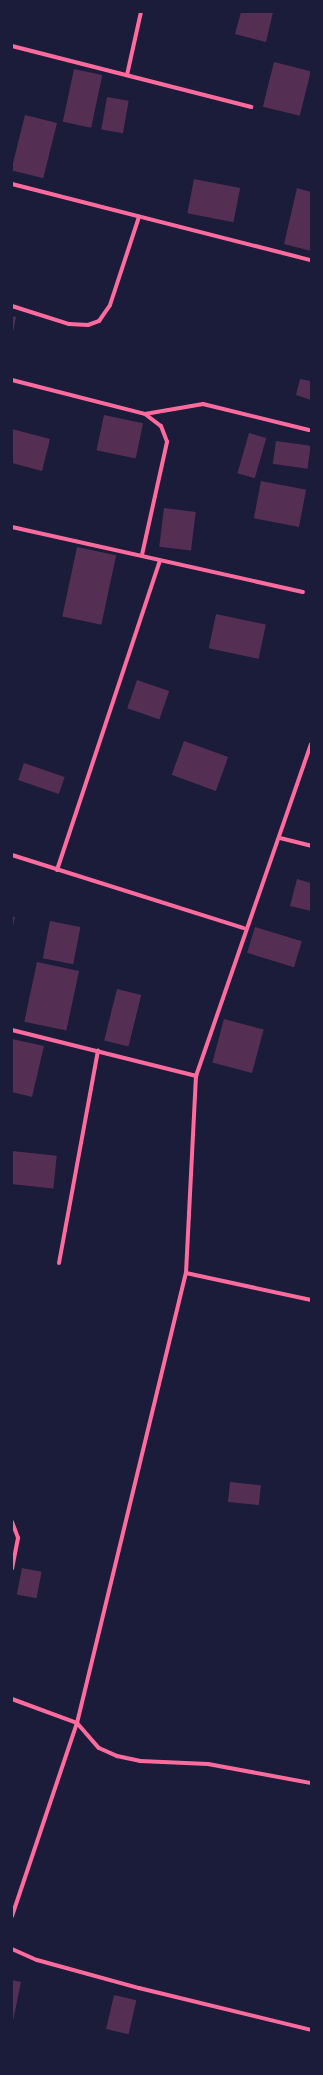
<!DOCTYPE html>
<style>
body{margin:0}
#map{position:relative;width:323px;height:2075px;overflow:hidden;background:#1b1b3a;font-family:"Varela Round",sans-serif}
div>[style]{position:absolute}
[style*='--x']{left:calc(var(--x)*1px);top:calc(var(--y)*1px);width:calc(var(--w)*1px);rotate:calc(var(--a)*1deg)}
.building>*{inset:0;background:#542f53;transform-origin:0 0}
.minor>*{height:4px;margin:-2px;padding:0 2px;transform-origin:2px;border-radius:2px;background:#ff6b9d}
span{translate:-50% -50%;white-space:nowrap;text-align:center;line-height:1.15;-webkit-text-stroke:3px #1b1b3a;paint-order:stroke}
.frame{position:absolute;inset:0;border:13px solid #1b1b3a;pointer-events:none}
</style>
<div id="map">
<div class="building">
<i style="clip-path:polygon(241px 12px,273px 12px,266px 42px,235px 34px)"></i>
<i style="left:274px;top:62px;width:38px;height:46px;rotate:14deg"></i>
<i style="left:74px;top:69px;width:29px;height:54px;rotate:12deg"></i>
<i style="left:107px;top:97px;width:22px;height:33px;rotate:10deg"></i>
<i style="left:25px;top:115px;width:33px;height:57px;rotate:14deg"></i>
<i style="left:194px;top:179px;width:47px;height:35px;rotate:11deg"></i>
<i style="clip-path:polygon(297px 188px,311px 192px,311px 251px,284px 244px)"></i>
<i style="clip-path:polygon(12px 316px,16px 317px,13px 332px,12px 332px)"></i>
<i style="clip-path:polygon(300px 379px,311px 381px,311px 400px,296px 395px)"></i>
<i style="left:104px;top:415px;width:40px;height:36px;rotate:12deg"></i>
<i style="clip-path:polygon(12px 429px,50px 439px,42px 471px,12px 463px)"></i>
<i style="left:249px;top:433px;width:18px;height:42px;rotate:16deg"></i>
<i style="left:276px;top:441px;width:35px;height:23px;rotate:8deg"></i>
<i style="left:261px;top:481px;width:46px;height:38px;rotate:11deg"></i>
<i style="left:164px;top:508px;width:32px;height:39px;rotate:7deg"></i>
<i style="left:77px;top:547px;width:40px;height:71px;rotate:12deg"></i>
<i style="left:216px;top:614px;width:51px;height:35px;rotate:12deg"></i>
<i style="left:137px;top:680px;width:34px;height:30px;rotate:19deg"></i>
<i style="left:184px;top:741px;width:47px;height:36px;rotate:20deg"></i>
<i style="left:24px;top:763px;width:43px;height:18px;rotate:19deg"></i>
<i style="clip-path:polygon(297px 879px,311px 883px,311px 911px,290px 906px)"></i>
<i style="clip-path:polygon(12px 916px,15px 917px,13px 926px,12px 926px)"></i>
<i style="left:50px;top:921px;width:31px;height:38px;rotate:11deg"></i>
<i style="left:255px;top:927px;width:49px;height:27px;rotate:17deg"></i>
<i style="left:37px;top:962px;width:43px;height:61px;rotate:12deg"></i>
<i style="left:117px;top:989px;width:25px;height:53px;rotate:14deg"></i>
<i style="left:224px;top:1019px;width:41px;height:45px;rotate:15deg"></i>
<i style="clip-path:polygon(12px 1039px,44px 1046px,32px 1097px,12px 1092px)"></i>
<i style="left:12px;top:1151px;width:45px;height:33px;rotate:6deg"></i>
<i style="left:230px;top:1482px;width:31px;height:20px;rotate:6deg"></i>
<i style="left:22px;top:1568px;width:20px;height:27px;rotate:11deg"></i>
<i style="clip-path:polygon(12px 1980px,21px 1982px,13px 2021px,12px 2021px)"></i>
<i style="left:114px;top:1995px;width:23px;height:35px;rotate:13deg"></i>
</div>
<div class="minor">
<i style="--x:12;--y:46;--w:247;--a:14.3"></i>
<i style="--x:127;--y:75;--w:65;--a:-77.5"></i>
<i style="--x:12;--y:184;--w:309;--a:14.3"></i>
<i style="--x:12;--y:306;--w:60;--a:17.5"></i>
<i style="--x:69;--y:324;--w:19;--a:3"></i>
<i style="--x:88;--y:325;--w:12;--a:-20"></i>
<i style="--x:99;--y:321;--w:19;--a:-55"></i>
<i style="--x:110;--y:305;--w:93;--a:-71.8"></i>
<i style="--x:12;--y:380;--w:137;--a:14.3"></i>
<i style="--x:145;--y:414;--w:20;--a:37"></i>
<i style="--x:161;--y:426;--w:17;--a:69"></i>
<i style="--x:167;--y:442;--w:116;--a:102.5"></i>
<i style="--x:145;--y:414;--w:59;--a:-9.8"></i>
<i style="--x:203;--y:404;--w:109;--a:13.8"></i>
<i style="--x:12;--y:527;--w:298;--a:12.6"></i>
<i style="--x:280;--y:838;--w:32;--a:14"></i>
<i style="--x:12;--y:855;--w:243;--a:17.5"></i>
<i style="--x:57;--y:870;--w:326;--a:-71.6"></i>
<i style="--x:12;--y:1030;--w:190;--a:14"></i>
<i style="--x:196;--y:1076;--w:351;--a:-70.9"></i>
<i style="--x:59;--y:1263;--w:216;--a:-79.6"></i>
<i style="--x:186;--y:1273;--w:128;--a:12.2"></i>
<i style="--x:12;--y:1522;--w:17;--a:69"></i>
<i style="--x:18;--y:1538;--w:31;--a:101"></i>
<i style="--x:12;--y:1699;--w:69;--a:20.3"></i>
<i style="--x:77;--y:1723;--w:33;--a:49"></i>
<i style="--x:99;--y:1748;--w:20;--a:24"></i>
<i style="--x:117;--y:1756;--w:24;--a:12"></i>
<i style="--x:140;--y:1761;--w:68;--a:2.5"></i>
<i style="--x:208;--y:1764;--w:105;--a:10.5"></i>
<i style="--x:12;--y:1916;--w:204;--a:-71.4"></i>
<i style="--x:77;--y:1723;--w:463;--a:-76.4"></i>
<i style="--x:186;--y:1273;--w:197;--a:-87.1"></i>
<i style="--x:12;--y:1949;--w:27;--a:24"></i>
<i style="--x:37;--y:1960;--w:106;--a:15.4"></i>
<i style="--x:139;--y:1988;--w:177;--a:13.7"></i>
</div>
<div class="frame"></div>
</div>
